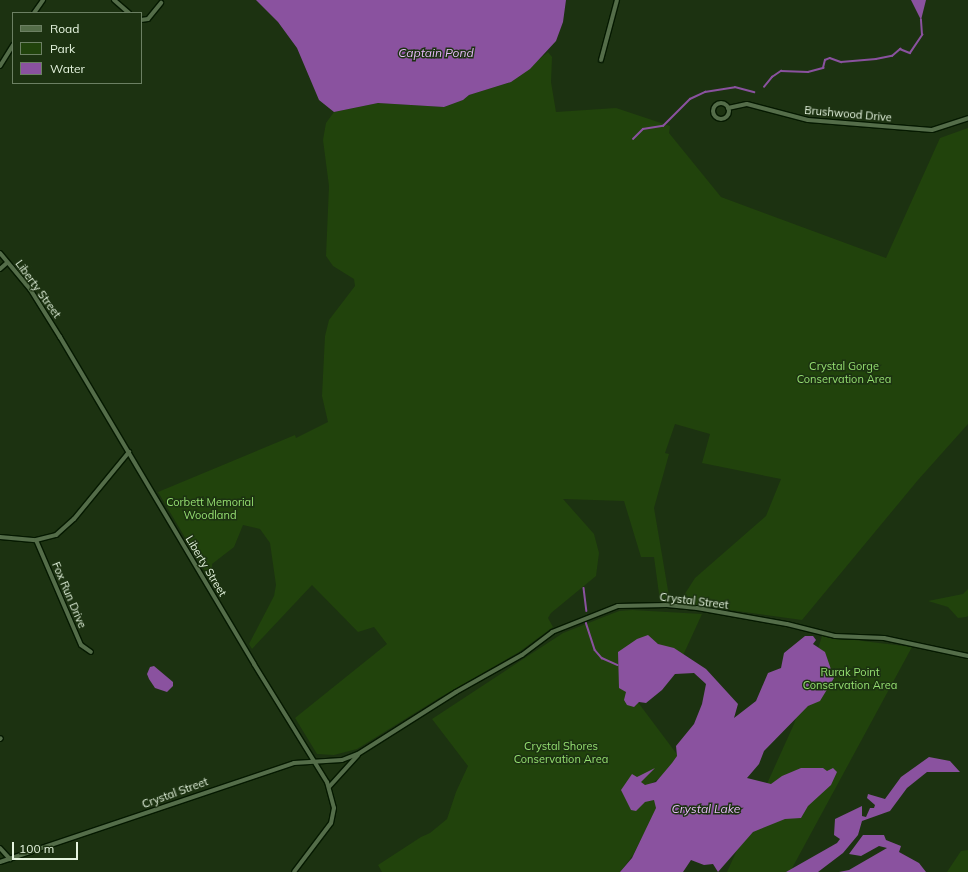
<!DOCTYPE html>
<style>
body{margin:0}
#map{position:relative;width:968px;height:872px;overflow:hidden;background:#1c3211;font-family:Mulish,sans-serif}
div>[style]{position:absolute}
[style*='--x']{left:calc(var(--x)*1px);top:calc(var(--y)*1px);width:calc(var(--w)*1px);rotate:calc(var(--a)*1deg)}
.green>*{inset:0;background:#21430c}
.water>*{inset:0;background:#8a529f}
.stream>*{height:1.5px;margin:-0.75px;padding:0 0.75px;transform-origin:0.75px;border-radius:0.75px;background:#8a529f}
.roads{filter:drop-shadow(1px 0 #051900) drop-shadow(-1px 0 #051900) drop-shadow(0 1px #051900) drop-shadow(0 -1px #051900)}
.minor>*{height:4px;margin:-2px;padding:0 2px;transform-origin:2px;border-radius:2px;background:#546d49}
.minor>.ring{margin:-2px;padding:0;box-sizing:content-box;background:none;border:4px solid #546d49;border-radius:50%}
span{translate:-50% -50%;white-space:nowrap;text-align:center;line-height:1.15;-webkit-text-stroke:3px #1c3211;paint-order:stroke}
.street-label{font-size:11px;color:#e5f4df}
.park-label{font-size:11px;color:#96e072}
.water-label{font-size:12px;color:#e6baf8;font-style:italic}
.legend{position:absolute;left:12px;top:12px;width:130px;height:72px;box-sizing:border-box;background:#1c3211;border:1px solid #6c8063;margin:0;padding:5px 7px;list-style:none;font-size:12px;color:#e5f4df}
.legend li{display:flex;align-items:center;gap:8px;height:20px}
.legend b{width:20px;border:1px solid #6c8063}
.scale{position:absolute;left:12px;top:842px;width:66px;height:18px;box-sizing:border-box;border:2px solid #e5f4df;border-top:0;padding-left:5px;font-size:12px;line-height:14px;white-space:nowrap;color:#e5f4df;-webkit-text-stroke:3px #1c3211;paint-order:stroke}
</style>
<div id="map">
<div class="green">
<i style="clip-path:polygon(548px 52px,552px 57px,551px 82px,556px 112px,616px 108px,670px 126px,669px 133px,721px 197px,886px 258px,940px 138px,968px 128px,968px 424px,918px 480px,802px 620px,679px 603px,695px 578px,766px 516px,781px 479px,702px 463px,710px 434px,675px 424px,665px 453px,669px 454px,654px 508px,670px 602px,660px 601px,654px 557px,641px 557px,624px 501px,563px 499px,594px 534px,599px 553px,596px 576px,551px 613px,548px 618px,553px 627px,519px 652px,439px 698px,357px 749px,334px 755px,317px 754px,295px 718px,387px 644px,374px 627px,358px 632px,312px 585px,252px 649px,249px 644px,274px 596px,276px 585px,270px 543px,260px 529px,243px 525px,234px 547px,212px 564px,212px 583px,158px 492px,295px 435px,296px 438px,328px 422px,322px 396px,325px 336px,329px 320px,355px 286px,354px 279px,333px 266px,326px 256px,329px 186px,323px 140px,326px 123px,334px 112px,378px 103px,444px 107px,463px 100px,469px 95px,511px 82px)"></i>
<i style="clip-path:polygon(968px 589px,968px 616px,966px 617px,958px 618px,948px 607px,928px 601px,963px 594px)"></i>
<i style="clip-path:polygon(632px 610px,702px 614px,680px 662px,637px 701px,679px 757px,665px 775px,647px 786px,659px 805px,633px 855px,620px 872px,382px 872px,378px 865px,421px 837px,430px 833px,447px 819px,456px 792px,468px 766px,432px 719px,563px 633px,619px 611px)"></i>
<i style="clip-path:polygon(822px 636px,912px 647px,790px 872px,727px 872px,794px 724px)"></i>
<i style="clip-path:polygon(968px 850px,968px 872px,947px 872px,961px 851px)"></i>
</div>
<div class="water">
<i style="clip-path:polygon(256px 0,566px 0,563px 22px,556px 41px,530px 69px,511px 82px,469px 95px,463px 100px,444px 107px,378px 103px,334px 112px,319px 100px,297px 48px,278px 22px)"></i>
<i style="clip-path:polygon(911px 0,926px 0,921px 20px)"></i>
<i style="clip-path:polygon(648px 635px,658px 644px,674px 648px,706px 669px,738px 704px,734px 718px,756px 701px,768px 673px,781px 668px,784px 653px,805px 636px,813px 636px,816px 640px,813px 644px,825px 652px,834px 678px,820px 701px,808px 706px,764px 751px,759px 764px,747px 778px,771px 784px,782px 776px,801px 768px,823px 768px,827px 771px,833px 768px,837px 772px,831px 785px,808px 806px,801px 818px,785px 819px,753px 832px,718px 872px,713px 864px,704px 865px,691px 860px,683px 872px,620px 872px,632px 858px,656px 808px,654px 800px,645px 802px,636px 811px,631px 810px,621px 790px,632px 774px,637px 777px,655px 768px,641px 782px,645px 785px,656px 782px,672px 763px,677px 756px,676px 746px,694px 724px,702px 704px,706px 684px,694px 673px,675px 674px,662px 690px,646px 703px,639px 702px,634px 707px,627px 705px,624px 700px,626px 692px,619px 688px,618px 652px,637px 639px)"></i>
<i style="clip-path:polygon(154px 666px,173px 682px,173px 686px,167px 692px,155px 688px,149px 679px,147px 674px,150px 667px)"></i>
<i style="clip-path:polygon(929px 757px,950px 761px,960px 772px,927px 772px,907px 788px,890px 811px,862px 821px,858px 835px,843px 853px,818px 872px,786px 872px,837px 843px,840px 839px,834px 835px,835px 819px,862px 806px,862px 816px,866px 817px,870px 808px,874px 808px,875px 805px,867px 798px,868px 794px,885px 799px,901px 777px)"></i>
<i style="clip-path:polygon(863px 835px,884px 835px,886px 840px,901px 846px,899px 852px,919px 863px,926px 872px,839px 872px,849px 870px,887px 848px,879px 846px,861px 856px,849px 854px)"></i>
</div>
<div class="stream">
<i style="--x:764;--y:87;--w:13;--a:-51"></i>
<i style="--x:772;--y:77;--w:11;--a:-34"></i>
<i style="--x:781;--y:71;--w:27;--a:2"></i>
<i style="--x:808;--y:72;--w:16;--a:-15"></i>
<i style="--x:823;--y:68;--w:8;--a:-76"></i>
<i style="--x:825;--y:60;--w:5;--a:-22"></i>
<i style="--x:830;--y:58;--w:12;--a:20"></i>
<i style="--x:841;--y:62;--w:35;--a:-5"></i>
<i style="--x:876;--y:59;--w:16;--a:-11"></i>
<i style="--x:892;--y:56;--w:11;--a:-41"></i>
<i style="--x:900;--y:49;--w:11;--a:22"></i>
<i style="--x:910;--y:53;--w:22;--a:-56"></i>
<i style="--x:922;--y:35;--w:15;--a:-94"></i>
<i style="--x:633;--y:139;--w:14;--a:-45"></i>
<i style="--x:643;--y:129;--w:20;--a:-9"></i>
<i style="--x:663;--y:126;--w:38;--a:-45"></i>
<i style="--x:690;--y:99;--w:17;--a:-25"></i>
<i style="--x:705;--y:92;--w:30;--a:-9"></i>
<i style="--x:735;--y:87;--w:20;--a:15"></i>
<i style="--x:584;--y:588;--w:23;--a:83"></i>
<i style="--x:586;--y:622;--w:29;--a:72"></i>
<i style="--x:595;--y:650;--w:11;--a:49"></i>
<i style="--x:602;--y:658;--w:17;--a:24"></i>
</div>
<div class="roads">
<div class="minor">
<i style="--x:114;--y:0;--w:20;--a:41"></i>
<i style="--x:34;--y:13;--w:16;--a:-55"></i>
<i style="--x:141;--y:20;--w:7;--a:-8"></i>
<i style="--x:148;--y:19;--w:21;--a:-51"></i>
<i style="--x:601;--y:60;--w:62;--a:-75.1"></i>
<i style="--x:0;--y:66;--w:25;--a:-58"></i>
<i class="ring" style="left:713px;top:103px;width:12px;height:12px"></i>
<i style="--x:728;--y:108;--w:19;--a:-12"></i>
<i style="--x:747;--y:104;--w:63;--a:14.7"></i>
<i style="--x:808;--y:120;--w:124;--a:4.6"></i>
<i style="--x:932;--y:130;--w:38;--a:-18"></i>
<i style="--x:0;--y:253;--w:47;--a:50.2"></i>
<i style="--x:30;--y:289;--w:57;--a:58"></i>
<i style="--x:60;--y:337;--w:380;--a:59.3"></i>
<i style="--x:254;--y:664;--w:139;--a:58.3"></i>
<i style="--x:327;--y:782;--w:27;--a:75"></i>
<i style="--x:334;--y:808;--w:15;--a:101"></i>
<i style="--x:331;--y:823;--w:61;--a:127.1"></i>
<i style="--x:0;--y:269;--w:9;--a:-41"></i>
<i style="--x:0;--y:537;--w:36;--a:5"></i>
<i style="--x:36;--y:540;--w:21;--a:-14"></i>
<i style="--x:56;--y:535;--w:24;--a:-42"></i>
<i style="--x:74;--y:519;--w:87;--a:-50.6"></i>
<i style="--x:36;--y:540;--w:114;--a:66.8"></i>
<i style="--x:81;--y:645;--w:12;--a:35"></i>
<i style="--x:0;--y:739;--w:1;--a:-45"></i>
<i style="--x:329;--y:787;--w:43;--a:-47.8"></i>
<i style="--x:0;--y:848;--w:15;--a:48"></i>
<i style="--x:0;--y:862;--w:310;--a:-18.6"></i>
<i style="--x:294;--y:763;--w:48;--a:-3.6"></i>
<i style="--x:342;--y:760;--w:17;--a:-21"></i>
<i style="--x:358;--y:754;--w:116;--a:-32.3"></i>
<i style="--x:456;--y:692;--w:76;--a:-29.3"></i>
<i style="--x:522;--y:655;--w:38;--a:-37"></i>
<i style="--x:552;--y:632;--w:71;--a:-21.5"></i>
<i style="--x:618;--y:606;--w:49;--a:-1.2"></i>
<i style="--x:667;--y:605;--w:30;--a:6"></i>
<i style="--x:697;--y:608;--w:91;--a:10.1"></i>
<i style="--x:787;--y:624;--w:49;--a:14"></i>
<i style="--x:835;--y:636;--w:49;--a:2.3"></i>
<i style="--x:884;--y:638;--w:86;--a:12.1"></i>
</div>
</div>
<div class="street-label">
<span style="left:848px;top:114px;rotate:5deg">Brushwood Drive</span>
<span style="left:38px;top:289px;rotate:54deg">Liberty Street</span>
<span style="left:206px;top:566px;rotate:59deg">Liberty Street</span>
<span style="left:69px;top:595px;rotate:67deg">Fox Run Drive</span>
<span style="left:694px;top:601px;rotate:7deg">Crystal Street</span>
<span style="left:175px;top:793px;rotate:-20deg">Crystal Street</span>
</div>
<div class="park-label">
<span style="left:844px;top:373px">Crystal Gorge<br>Conservation Area</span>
<span style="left:210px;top:509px">Corbett Memorial<br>Woodland</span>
<span style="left:850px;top:679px">Rurak Point<br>Conservation Area</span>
<span style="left:561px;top:753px">Crystal Shores<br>Conservation Area</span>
</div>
<div class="water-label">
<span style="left:436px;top:53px">Captain Pond</span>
<span style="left:706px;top:809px">Crystal Lake</span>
</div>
<ul class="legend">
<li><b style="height:5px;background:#546d49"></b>Road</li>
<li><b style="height:11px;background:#21430c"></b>Park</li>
<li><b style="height:11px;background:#8a529f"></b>Water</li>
</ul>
<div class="scale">100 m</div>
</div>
